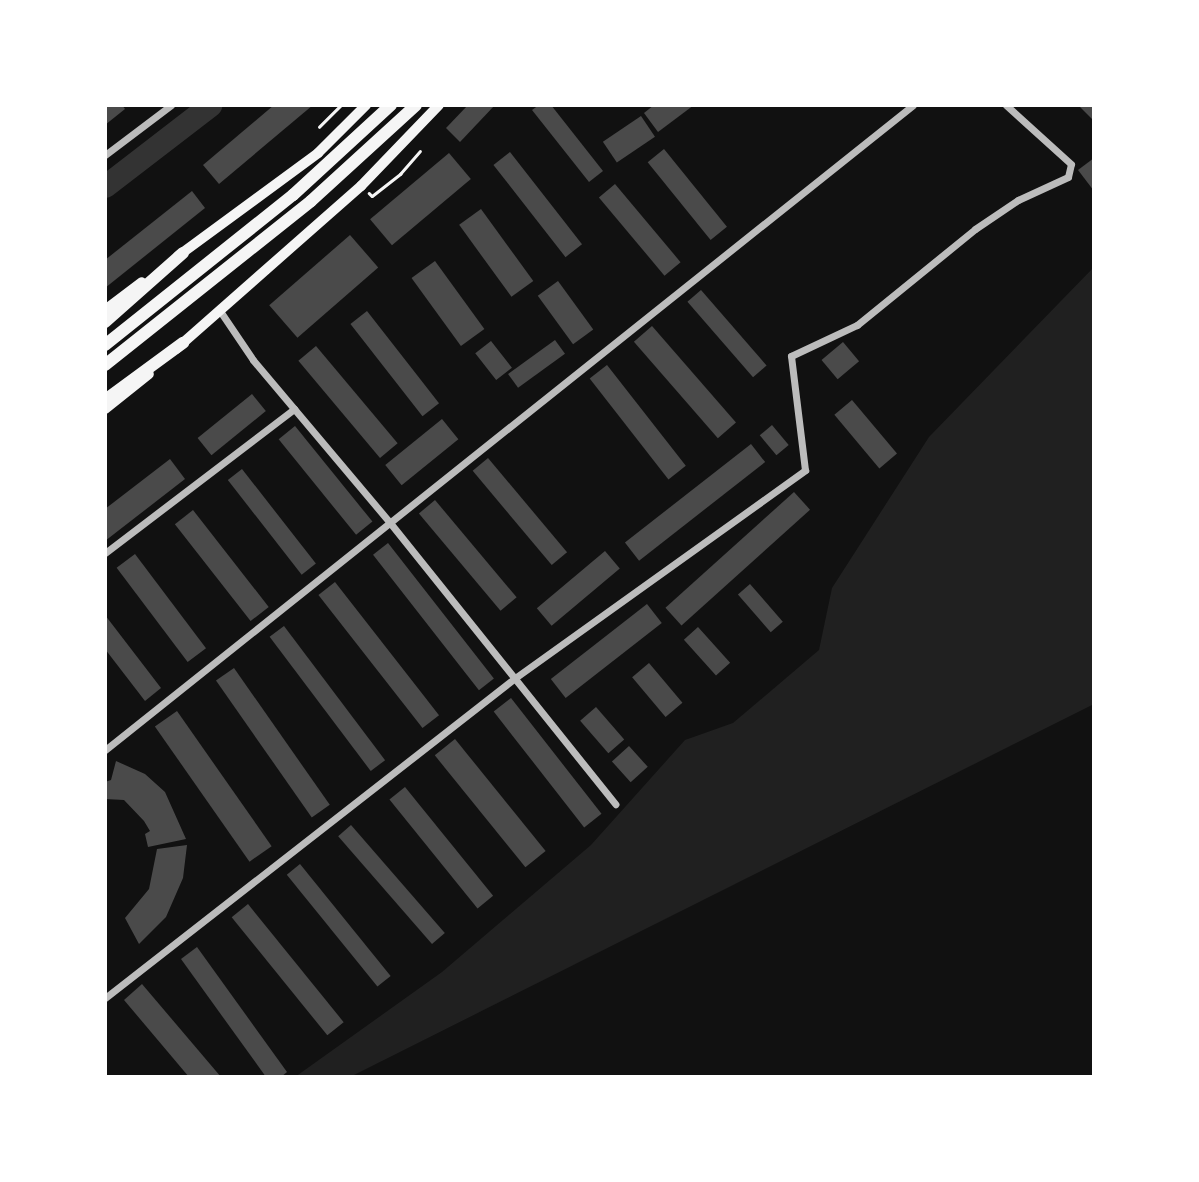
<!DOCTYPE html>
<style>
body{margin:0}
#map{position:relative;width:1199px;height:1182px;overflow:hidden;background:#111;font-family:Karla,sans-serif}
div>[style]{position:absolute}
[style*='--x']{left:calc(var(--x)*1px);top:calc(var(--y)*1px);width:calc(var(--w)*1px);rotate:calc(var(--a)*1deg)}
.green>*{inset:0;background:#202020}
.river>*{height:23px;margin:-11.5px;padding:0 11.5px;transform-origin:11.5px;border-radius:11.5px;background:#333}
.building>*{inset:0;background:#4a4a4a;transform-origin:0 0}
.path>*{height:2.5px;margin:-1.25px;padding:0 1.25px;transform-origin:1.25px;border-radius:1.25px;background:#f5f5f5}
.minor>*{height:7px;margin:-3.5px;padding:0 3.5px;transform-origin:3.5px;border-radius:3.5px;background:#bcbcbc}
.secondary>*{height:10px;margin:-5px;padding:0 5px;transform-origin:5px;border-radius:5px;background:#f5f5f5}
.trunk>*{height:12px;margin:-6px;padding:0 6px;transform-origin:6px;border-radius:6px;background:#f5f5f5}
span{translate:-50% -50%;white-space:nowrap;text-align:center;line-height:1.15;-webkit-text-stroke:5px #fff;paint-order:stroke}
.frame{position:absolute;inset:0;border:107px solid #fff;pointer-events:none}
</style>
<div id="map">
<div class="green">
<i style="clip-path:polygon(1094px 267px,1094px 704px,350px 1077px,295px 1077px,442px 972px,591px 845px,685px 740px,733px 723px,819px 650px,832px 588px,929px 437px)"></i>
</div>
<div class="river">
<i style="--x:105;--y:186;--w:133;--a:-37.6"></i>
</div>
<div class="building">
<i style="clip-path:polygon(105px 105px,122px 105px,125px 109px,105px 125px)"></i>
<i style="clip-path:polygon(274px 105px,313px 105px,219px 184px,203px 165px)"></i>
<i style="clip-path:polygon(468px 105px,495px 105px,460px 142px,446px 128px)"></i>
<i style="clip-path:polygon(539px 105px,551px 105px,603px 171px,589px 182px,532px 110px)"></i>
<i style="clip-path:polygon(654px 105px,694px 105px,658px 132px,644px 113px)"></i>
<i style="clip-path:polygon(1081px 105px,1094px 105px,1094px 121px,1080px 107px)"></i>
<i style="left:641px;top:116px;width:25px;height:46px;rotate:56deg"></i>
<i style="left:664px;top:149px;width:100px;height:21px;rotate:51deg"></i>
<i style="left:510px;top:152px;width:117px;height:21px;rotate:52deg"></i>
<i style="left:449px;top:153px;width:34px;height:103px;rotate:50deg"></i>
<i style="clip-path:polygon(1094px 158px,1094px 191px,1078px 170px)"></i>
<i style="left:615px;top:184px;width:102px;height:21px;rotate:50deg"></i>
<i style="clip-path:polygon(192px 191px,205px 208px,105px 288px,105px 260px)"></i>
<i style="left:481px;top:209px;width:89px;height:27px;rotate:54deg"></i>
<i style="left:350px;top:235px;width:43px;height:107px;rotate:49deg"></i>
<i style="left:435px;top:261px;width:84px;height:29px;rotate:54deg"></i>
<i style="left:558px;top:281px;width:60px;height:25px;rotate:54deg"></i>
<i style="left:701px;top:290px;width:100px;height:18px;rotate:49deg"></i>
<i style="left:367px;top:311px;width:117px;height:21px;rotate:52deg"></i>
<i style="left:652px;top:326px;width:128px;height:24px;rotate:49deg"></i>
<i style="left:555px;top:340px;width:17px;height:58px;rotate:54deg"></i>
<i style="left:491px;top:341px;width:34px;height:20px;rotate:52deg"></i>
<i style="left:843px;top:342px;width:25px;height:28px;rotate:50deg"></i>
<i style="left:316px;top:346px;width:127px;height:23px;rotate:50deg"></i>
<i style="left:607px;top:365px;width:128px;height:22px;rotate:52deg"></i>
<i style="left:252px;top:394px;width:22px;height:70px;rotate:51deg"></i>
<i style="left:852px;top:400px;width:70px;height:23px;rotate:50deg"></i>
<i style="left:442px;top:419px;width:26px;height:73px;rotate:51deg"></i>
<i style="left:772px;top:425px;width:26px;height:16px;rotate:50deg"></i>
<i style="left:295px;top:426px;width:123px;height:21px;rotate:51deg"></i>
<i style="left:751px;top:444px;width:23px;height:160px;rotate:52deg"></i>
<i style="left:488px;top:458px;width:123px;height:20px;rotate:50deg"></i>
<i style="clip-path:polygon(170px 459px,185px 479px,105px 541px,105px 509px)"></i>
<i style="left:242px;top:469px;width:120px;height:18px;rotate:52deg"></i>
<i style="left:794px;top:492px;width:24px;height:173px;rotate:48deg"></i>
<i style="left:435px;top:500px;width:127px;height:21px;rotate:50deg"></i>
<i style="left:193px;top:510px;width:123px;height:23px;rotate:52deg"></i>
<i style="left:388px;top:543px;width:172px;height:19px;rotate:52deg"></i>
<i style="left:605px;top:551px;width:23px;height:89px;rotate:50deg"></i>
<i style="left:135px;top:554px;width:118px;height:23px;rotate:53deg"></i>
<i style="left:335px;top:582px;width:169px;height:21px;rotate:52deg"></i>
<i style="left:750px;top:584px;width:50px;height:16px;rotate:49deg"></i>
<i style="left:647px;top:604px;width:24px;height:122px;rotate:52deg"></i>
<i style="clip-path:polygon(105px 615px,161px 688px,145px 701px,105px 649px)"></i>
<i style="left:284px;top:626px;width:168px;height:18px;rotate:53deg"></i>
<i style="left:698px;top:627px;width:48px;height:19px;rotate:48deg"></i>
<i style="left:649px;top:663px;width:52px;height:22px;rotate:50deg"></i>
<i style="left:234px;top:668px;width:167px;height:22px;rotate:55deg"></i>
<i style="left:511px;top:698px;width:147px;height:22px;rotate:52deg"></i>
<i style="left:596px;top:707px;width:43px;height:21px;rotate:49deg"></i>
<i style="left:177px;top:711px;width:165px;height:27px;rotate:55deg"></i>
<i style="left:455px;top:739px;width:144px;height:26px;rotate:51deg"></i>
<i style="left:629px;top:746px;width:28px;height:23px;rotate:48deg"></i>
<i style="clip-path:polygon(116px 761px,145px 774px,165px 792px,186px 839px,148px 847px,145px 834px,150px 831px,144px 821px,124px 800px,105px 799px,105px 782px,111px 780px)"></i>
<i style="left:405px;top:787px;width:140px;height:20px;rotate:51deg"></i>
<i style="left:351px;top:825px;width:143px;height:17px;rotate:49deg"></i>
<i style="clip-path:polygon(187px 845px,183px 878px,166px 917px,139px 944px,125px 918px,149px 889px,157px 849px)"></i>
<i style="left:300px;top:864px;width:144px;height:17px;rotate:51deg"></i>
<i style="left:248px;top:904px;width:152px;height:21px;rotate:51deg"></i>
<i style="clip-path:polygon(197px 947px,287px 1072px,281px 1077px,266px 1077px,181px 959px)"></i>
<i style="clip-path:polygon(142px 984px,221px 1077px,189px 1077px,124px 1000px)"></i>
</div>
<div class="path">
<i style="--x:319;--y:127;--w:31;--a:-45"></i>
<i style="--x:369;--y:193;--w:4;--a:45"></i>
<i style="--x:372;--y:196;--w:36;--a:-38"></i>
<i style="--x:400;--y:174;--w:30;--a:-49"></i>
</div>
<div class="minor">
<i style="--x:105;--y:155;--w:83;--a:-37.1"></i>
<i style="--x:220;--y:311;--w:59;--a:56"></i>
<i style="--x:253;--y:360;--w:214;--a:49.9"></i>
<i style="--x:391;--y:524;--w:359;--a:51.3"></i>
<i style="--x:105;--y:553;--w:238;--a:-37.3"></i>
<i style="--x:105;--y:750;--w:1034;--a:-38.6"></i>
<i style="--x:105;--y:998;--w:520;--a:-37.97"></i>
<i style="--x:515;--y:678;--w:357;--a:-35.6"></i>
<i style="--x:805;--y:470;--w:115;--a:-97"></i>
<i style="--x:791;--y:356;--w:73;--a:-25.2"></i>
<i style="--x:857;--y:325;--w:152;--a:-39.1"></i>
<i style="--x:975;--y:229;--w:52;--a:-34"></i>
<i style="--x:1018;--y:200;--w:55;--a:-24.7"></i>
<i style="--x:1068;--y:177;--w:13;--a:-77"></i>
<i style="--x:1071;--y:164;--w:88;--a:-137.8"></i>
</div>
<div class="secondary">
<i style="--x:178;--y:256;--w:174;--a:-36.3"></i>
<i style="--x:318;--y:153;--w:68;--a:-45"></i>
<i style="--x:105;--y:310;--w:46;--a:-37.1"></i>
<i style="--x:176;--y:349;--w:247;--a:-41.4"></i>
<i style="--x:361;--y:186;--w:112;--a:-46.1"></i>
<i style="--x:105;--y:409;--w:56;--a:-38.5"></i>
</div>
<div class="trunk">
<i style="--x:105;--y:322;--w:104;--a:-41.5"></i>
<i style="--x:105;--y:345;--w:241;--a:-38.6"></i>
<i style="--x:293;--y:195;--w:133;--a:-42.6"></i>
<i style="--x:105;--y:365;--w:263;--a:-38.5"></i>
<i style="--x:311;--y:201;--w:142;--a:-42.4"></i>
<i style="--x:105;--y:400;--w:97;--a:-36.2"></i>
</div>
<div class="frame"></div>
</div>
